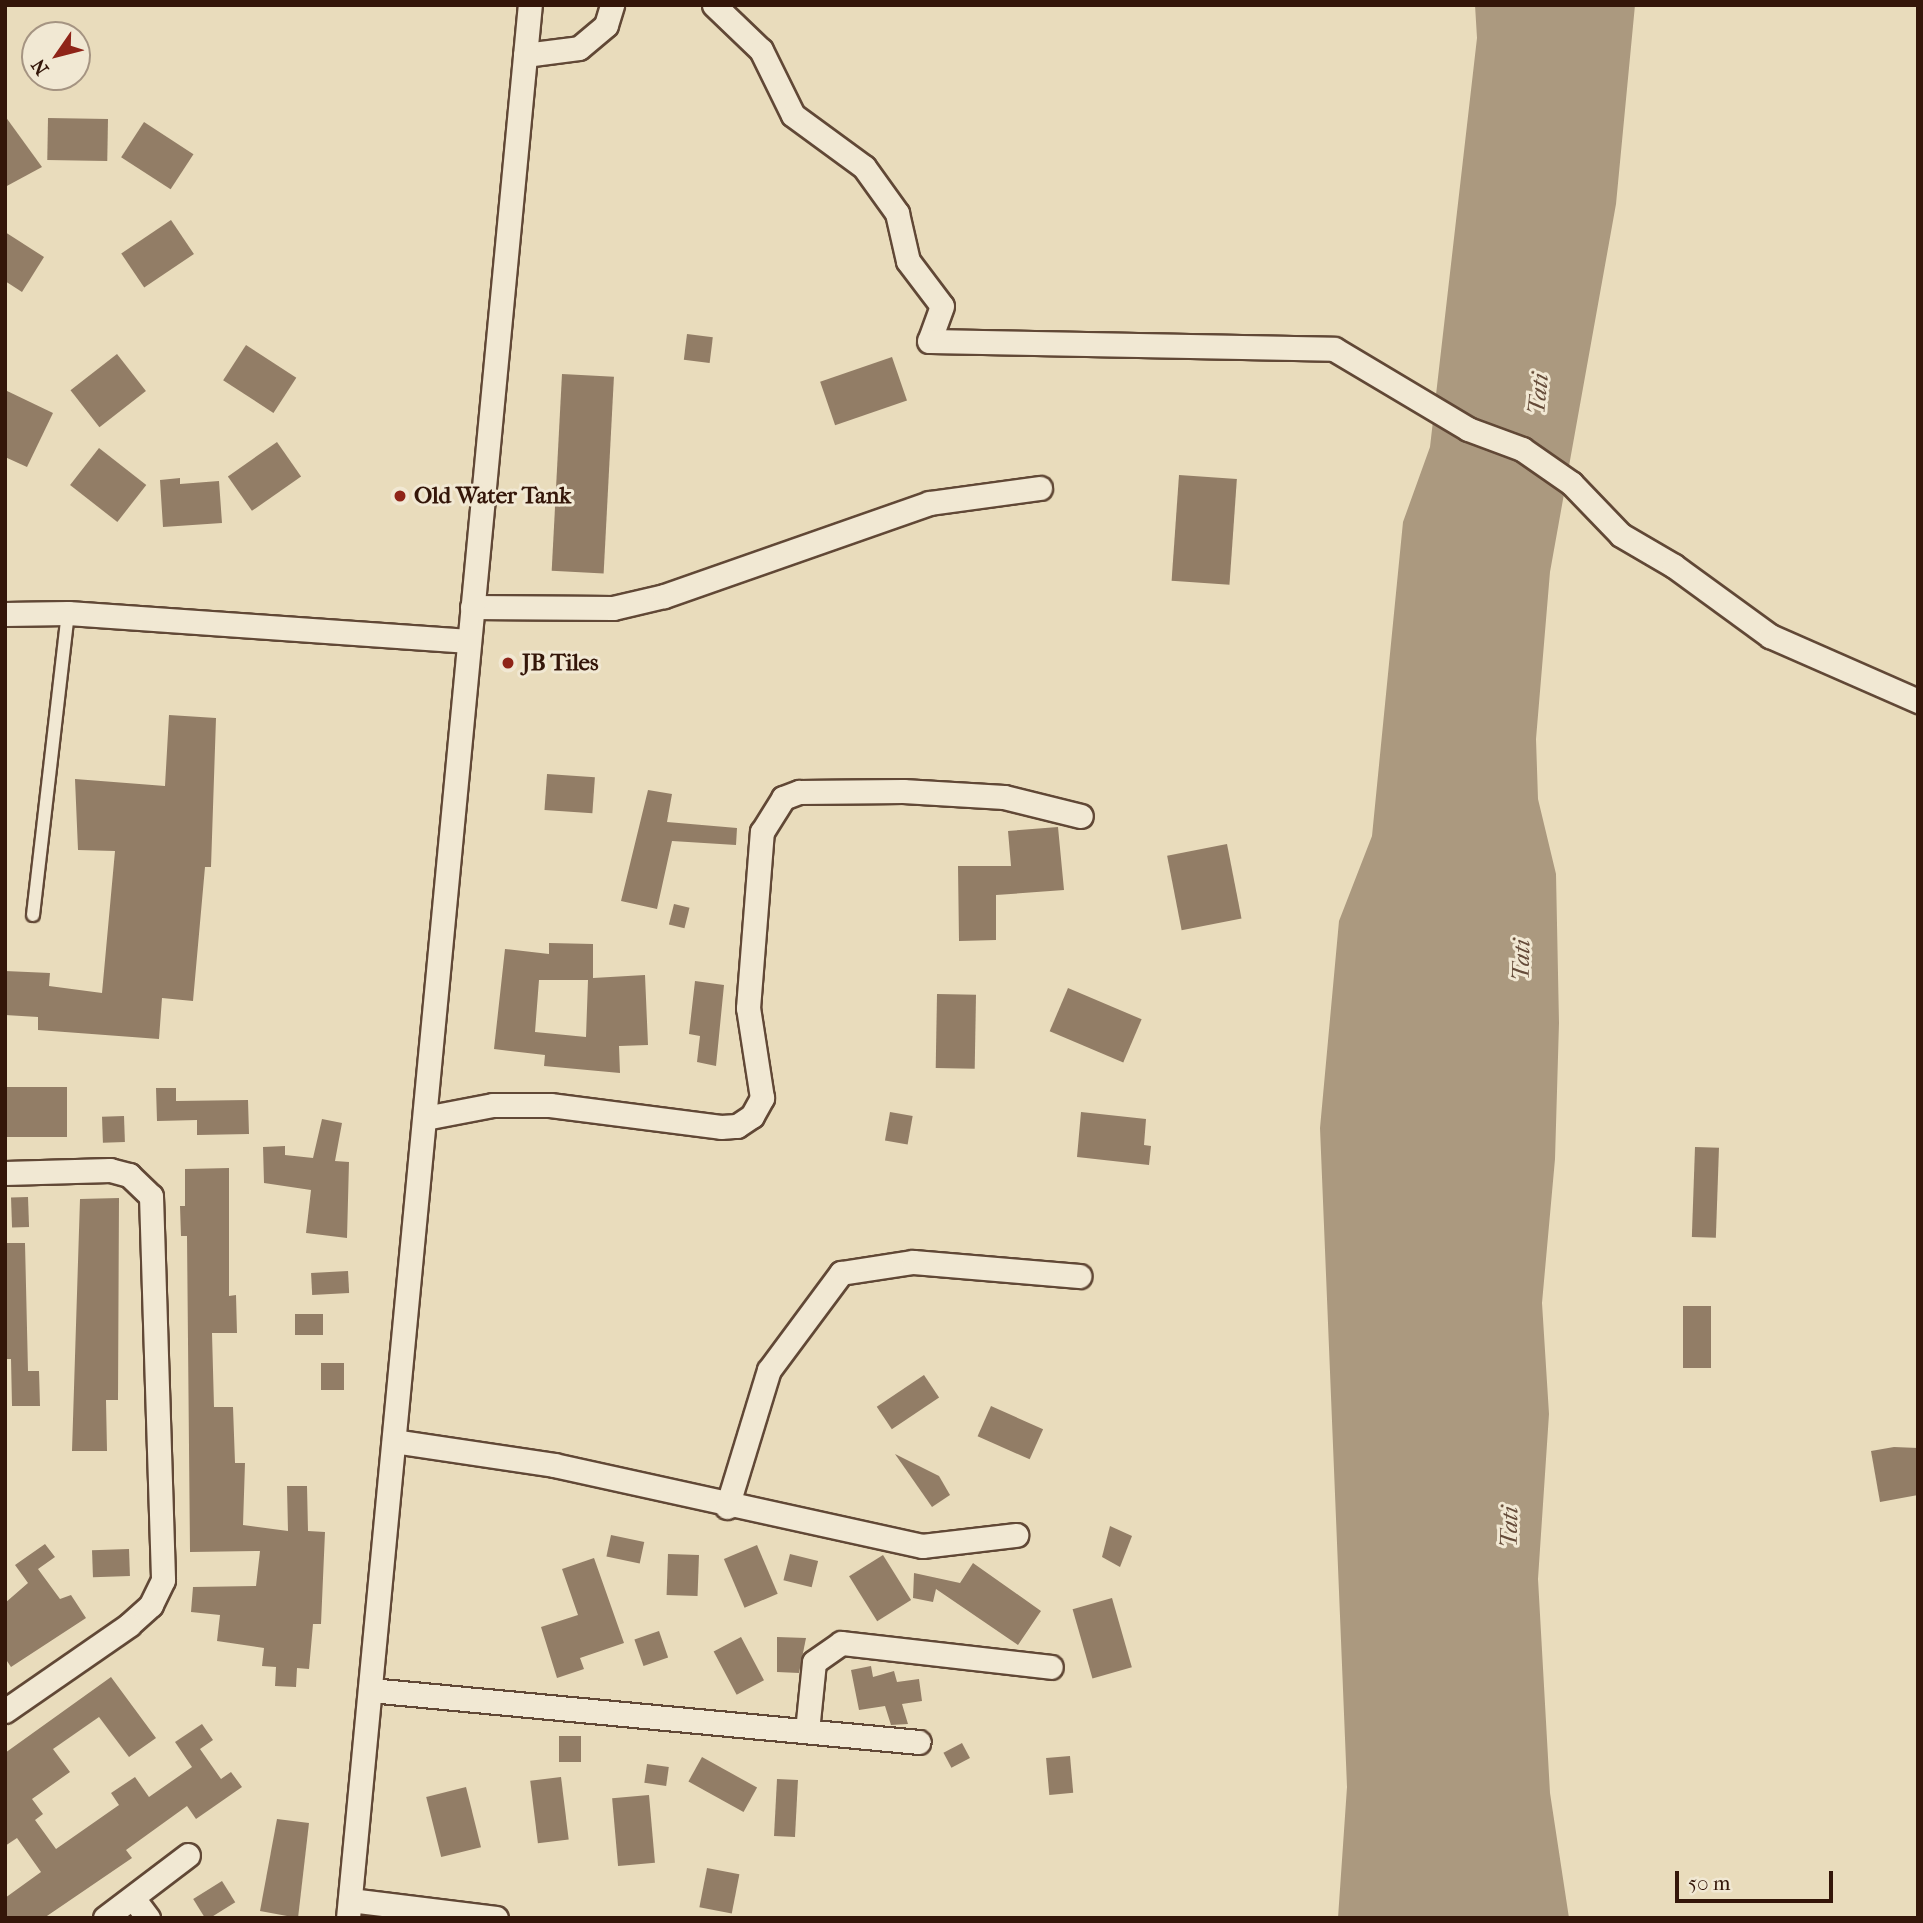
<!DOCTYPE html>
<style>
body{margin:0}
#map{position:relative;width:1923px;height:1923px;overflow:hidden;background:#e9dcbc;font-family:"IM FELL French Canon",serif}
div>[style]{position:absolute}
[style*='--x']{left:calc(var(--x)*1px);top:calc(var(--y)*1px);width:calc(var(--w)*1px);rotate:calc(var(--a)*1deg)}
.water>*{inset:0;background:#ab997f}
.building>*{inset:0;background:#927d66;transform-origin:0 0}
.roads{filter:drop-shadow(2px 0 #614836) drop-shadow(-2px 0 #614836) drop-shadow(0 2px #614836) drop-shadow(0 -2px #614836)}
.lane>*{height:12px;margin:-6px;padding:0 6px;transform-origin:6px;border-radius:6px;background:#f1e8d3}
.street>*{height:23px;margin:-11.5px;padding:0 11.5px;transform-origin:11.5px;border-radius:11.5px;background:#f1e8d3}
.dots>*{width:19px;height:19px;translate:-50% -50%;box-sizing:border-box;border:4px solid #f1e8d3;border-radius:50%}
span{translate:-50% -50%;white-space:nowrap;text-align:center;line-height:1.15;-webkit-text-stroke:6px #f1e8d3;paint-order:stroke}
.poi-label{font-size:23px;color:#341609;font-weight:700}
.left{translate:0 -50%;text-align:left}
.water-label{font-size:24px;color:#644a38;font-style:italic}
.frame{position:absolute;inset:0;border:7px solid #341609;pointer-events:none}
.north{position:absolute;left:21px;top:21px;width:70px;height:70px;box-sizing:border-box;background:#f1e8d3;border:2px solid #a59482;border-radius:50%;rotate:235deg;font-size:19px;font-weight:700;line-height:28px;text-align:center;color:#341609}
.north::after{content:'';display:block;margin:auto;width:24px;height:32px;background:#8f2418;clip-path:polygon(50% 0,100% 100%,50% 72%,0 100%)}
.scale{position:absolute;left:1675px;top:1871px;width:158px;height:32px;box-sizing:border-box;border:4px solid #341609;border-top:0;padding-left:9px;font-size:21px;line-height:24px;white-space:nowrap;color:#341609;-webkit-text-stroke:5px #f1e8d3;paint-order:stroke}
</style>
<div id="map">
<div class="water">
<i style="clip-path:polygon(1475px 5px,1635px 5px,1616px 204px,1550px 572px,1536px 739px,1538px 799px,1556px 874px,1559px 1023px,1555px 1159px,1542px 1303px,1549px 1414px,1538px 1579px,1550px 1793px,1569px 1918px,1338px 1918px,1347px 1787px,1320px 1128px,1339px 921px,1372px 836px,1403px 522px,1430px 447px,1477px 38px)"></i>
</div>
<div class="building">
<i style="clip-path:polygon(5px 116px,42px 167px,5px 187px)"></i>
<i style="left:48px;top:118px;width:60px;height:42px;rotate:1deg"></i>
<i style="left:144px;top:122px;width:59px;height:42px;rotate:33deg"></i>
<i style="left:171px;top:220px;width:41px;height:60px;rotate:56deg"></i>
<i style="clip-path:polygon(5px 232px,44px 257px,22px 292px,5px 281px)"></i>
<i style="left:687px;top:334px;width:26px;height:26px;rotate:7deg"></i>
<i style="left:246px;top:345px;width:60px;height:42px;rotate:33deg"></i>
<i style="left:117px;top:354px;width:47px;height:59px;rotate:52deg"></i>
<i style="left:892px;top:357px;width:46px;height:76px;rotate:71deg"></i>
<i style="left:562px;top:374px;width:52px;height:197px;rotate:3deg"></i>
<i style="clip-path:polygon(5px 390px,53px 413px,27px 467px,5px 457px)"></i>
<i style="left:277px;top:442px;width:42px;height:60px;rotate:55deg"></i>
<i style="left:99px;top:448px;width:60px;height:47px;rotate:38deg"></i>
<i style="left:1179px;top:475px;width:58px;height:106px;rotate:4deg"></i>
<i style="clip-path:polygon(180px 478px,180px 484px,219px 481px,222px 523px,163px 527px,160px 480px)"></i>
<i style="clip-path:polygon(169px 715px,216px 718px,211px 867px,205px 867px,193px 1001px,162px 998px,159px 1039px,38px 1030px,38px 1017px,5px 1015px,5px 971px,50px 973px,49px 986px,102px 993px,115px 851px,78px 850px,75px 779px,165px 786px)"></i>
<i style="left:547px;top:774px;width:48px;height:36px;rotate:4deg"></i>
<i style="clip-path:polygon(648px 790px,672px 794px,667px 822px,737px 828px,736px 845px,672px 841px,657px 909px,621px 901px)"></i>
<i style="clip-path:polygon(1058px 827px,1064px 890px,996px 895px,996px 940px,959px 941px,958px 866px,1011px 866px,1008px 831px)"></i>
<i style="left:1227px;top:844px;width:76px;height:61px;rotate:79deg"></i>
<i style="left:674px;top:904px;width:16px;height:21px;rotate:14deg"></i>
<i style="clip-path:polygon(evenodd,549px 943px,593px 944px,593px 978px,645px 975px,648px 1045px,619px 1046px,620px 1073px,544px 1066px,545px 1055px,494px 1049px,505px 949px,549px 954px,549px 943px,539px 980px,588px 980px,586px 1037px,535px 1032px,539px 980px)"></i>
<i style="clip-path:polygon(695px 981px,724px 985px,716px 1066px,697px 1062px,700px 1036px,689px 1034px)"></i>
<i style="left:1068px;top:988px;width:80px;height:47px;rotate:23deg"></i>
<i style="left:937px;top:994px;width:39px;height:74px;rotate:1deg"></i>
<i style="left:5px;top:1087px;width:62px;height:50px"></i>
<i style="clip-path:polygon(156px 1088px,176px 1088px,176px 1101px,248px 1100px,249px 1134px,197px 1135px,197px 1120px,157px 1121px)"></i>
<i style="left:890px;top:1112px;width:23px;height:29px;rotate:10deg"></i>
<i style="clip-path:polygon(1081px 1112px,1146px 1119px,1144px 1145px,1151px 1146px,1149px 1165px,1077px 1157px)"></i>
<i style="left:124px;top:1116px;width:26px;height:22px;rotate:88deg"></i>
<i style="clip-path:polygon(322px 1119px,342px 1123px,335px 1161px,349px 1162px,347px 1238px,306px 1233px,311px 1190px,264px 1183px,263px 1147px,285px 1146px,285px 1155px,313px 1158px)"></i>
<i style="left:1695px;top:1147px;width:24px;height:90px;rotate:2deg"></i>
<i style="clip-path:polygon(229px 1168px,229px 1296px,236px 1295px,237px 1333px,212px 1333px,214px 1407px,233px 1407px,235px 1463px,245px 1463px,243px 1525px,288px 1531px,287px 1486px,307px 1486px,308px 1531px,325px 1532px,321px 1624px,313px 1624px,309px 1669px,297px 1668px,296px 1687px,275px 1686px,276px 1667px,262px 1666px,264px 1648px,217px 1641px,220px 1615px,191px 1612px,193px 1587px,256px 1586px,260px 1551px,190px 1552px,187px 1236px,181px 1236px,180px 1206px,185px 1206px,185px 1169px)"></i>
<i style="left:28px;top:1197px;width:30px;height:17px;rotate:88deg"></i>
<i style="clip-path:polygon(119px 1198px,118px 1400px,106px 1400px,107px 1451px,72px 1451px,80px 1199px)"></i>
<i style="clip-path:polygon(5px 1243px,25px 1243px,28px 1371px,39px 1371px,40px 1406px,12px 1406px,11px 1359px,5px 1359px)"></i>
<i style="left:348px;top:1271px;width:22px;height:37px;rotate:87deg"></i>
<i style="left:1683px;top:1306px;width:28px;height:62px"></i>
<i style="left:295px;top:1314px;width:28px;height:21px"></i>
<i style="left:321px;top:1363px;width:23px;height:27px"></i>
<i style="left:924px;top:1375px;width:27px;height:57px;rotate:56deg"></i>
<i style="left:991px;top:1406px;width:57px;height:33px;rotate:24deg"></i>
<i style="clip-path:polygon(1894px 1447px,1918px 1448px,1918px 1495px,1880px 1502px,1871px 1451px)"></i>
<i style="clip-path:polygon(895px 1454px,939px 1476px,950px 1495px,932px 1507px)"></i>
<i style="clip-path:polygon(1110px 1526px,1132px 1536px,1120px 1567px,1102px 1557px)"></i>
<i style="left:611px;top:1535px;width:34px;height:22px;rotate:12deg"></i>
<i style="clip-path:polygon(45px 1544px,55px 1557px,38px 1569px,60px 1599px,71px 1595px,86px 1618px,11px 1667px,5px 1658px,5px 1603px,28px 1583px,15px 1565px)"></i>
<i style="left:757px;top:1545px;width:53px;height:36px;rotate:67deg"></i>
<i style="left:129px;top:1549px;width:27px;height:37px;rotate:88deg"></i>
<i style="left:668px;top:1554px;width:31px;height:41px;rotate:2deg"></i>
<i style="left:790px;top:1554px;width:29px;height:27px;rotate:14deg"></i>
<i style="left:883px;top:1555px;width:53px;height:40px;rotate:58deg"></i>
<i style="clip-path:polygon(594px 1558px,624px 1643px,580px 1658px,584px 1669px,557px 1678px,541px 1627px,578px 1615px,562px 1569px)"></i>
<i style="clip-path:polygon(973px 1563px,1041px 1611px,1018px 1645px,936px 1589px,933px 1602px,913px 1598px,914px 1573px,960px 1583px)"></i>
<i style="left:1112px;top:1598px;width:72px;height:41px;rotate:74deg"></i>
<i style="left:659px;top:1631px;width:28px;height:26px;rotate:71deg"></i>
<i style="left:741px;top:1637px;width:49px;height:31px;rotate:62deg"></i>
<i style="clip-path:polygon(777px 1637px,806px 1638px,799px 1673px,777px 1672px)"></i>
<i style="clip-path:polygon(871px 1666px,873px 1677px,894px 1671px,897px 1682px,919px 1679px,922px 1701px,902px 1704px,908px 1724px,891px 1725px,885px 1706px,859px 1710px,851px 1670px)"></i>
<i style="clip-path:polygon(111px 1677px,156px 1738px,129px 1757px,99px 1717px,53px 1749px,70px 1772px,32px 1799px,43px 1814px,35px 1820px,56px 1849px,119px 1805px,111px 1793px,135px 1777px,149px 1797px,192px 1767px,175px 1742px,202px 1724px,213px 1740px,200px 1749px,221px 1779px,231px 1772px,242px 1787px,196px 1819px,187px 1806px,126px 1850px,132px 1858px,44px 1918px,5px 1918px,5px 1898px,41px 1872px,17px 1838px,5px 1846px,5px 1753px)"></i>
<i style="left:559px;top:1736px;width:22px;height:26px"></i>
<i style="left:962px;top:1743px;width:17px;height:21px;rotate:62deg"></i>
<i style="left:1070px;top:1756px;width:37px;height:24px;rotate:85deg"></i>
<i style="left:702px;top:1757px;width:63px;height:28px;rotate:29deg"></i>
<i style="left:647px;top:1764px;width:22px;height:19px;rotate:8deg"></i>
<i style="left:561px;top:1777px;width:63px;height:31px;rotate:83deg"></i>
<i style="left:777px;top:1779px;width:21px;height:57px;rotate:3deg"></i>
<i style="left:466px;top:1787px;width:62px;height:41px;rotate:76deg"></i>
<i style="left:649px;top:1795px;width:68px;height:37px;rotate:85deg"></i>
<i style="clip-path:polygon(277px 1819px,309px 1823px,298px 1918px,260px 1911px)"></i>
<i style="left:707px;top:1868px;width:33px;height:40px;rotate:11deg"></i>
<i style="left:222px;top:1881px;width:25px;height:34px;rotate:58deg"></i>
</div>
<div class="roads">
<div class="lane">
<i style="--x:33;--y:915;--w:304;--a:-83.4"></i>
</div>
<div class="street">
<i style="--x:714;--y:5;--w:65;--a:43.8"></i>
<i style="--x:761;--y:50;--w:72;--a:63.8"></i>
<i style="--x:793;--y:115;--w:88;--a:36.2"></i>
<i style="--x:864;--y:167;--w:57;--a:54.3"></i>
<i style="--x:897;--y:213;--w:49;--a:77.1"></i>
<i style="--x:908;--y:261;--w:56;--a:52.9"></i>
<i style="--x:942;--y:306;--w:37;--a:110"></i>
<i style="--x:929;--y:341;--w:405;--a:1.1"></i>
<i style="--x:1334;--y:349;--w:156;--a:30.8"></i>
<i style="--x:1468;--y:429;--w:58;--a:20.3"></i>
<i style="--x:1522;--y:449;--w:60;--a:34.8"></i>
<i style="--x:1571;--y:483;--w:72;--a:46.1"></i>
<i style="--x:1621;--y:535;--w:61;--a:30.3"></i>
<i style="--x:1674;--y:566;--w:119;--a:36.1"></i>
<i style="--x:1770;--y:636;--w:162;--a:23.7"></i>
<i style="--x:525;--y:55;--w:54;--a:-7.4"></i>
<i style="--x:579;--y:48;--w:35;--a:-40"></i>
<i style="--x:606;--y:25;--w:21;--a:-73"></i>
<i style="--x:472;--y:607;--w:141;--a:0.4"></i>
<i style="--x:613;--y:608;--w:52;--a:-13.2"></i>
<i style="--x:664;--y:596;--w:281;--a:-19.3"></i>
<i style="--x:929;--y:503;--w:112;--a:-7.7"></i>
<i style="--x:5;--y:614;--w:63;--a:-0.9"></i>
<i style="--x:68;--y:613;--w:402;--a:4"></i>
<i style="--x:425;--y:1118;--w:69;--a:-10.8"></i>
<i style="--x:493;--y:1105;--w:57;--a:0"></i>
<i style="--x:550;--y:1105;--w:172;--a:7.3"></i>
<i style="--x:721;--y:1127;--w:16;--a:-4"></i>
<i style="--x:737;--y:1126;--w:18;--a:-34"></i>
<i style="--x:752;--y:1116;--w:21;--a:-61"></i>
<i style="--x:762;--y:1098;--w:91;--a:-98.8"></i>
<i style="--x:748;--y:1008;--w:177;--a:-85.5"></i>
<i style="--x:762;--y:832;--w:40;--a:-58"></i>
<i style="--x:783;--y:798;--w:17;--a:-21"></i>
<i style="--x:799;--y:792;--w:104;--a:-0.6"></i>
<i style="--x:903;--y:791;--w:101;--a:3.4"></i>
<i style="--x:1004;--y:797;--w:79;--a:13.9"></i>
<i style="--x:5;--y:1173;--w:105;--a:-1.6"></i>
<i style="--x:110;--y:1170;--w:20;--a:15"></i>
<i style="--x:129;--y:1175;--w:30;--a:44"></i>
<i style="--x:151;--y:1196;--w:384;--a:88.2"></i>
<i style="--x:163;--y:1580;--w:28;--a:116"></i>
<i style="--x:151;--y:1605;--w:30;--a:138"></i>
<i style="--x:129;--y:1625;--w:151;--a:145.3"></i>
<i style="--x:394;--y:1441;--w:162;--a:8.5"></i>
<i style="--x:554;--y:1465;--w:377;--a:12.4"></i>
<i style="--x:922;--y:1546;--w:95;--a:-6.7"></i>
<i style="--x:727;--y:1507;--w:143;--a:-73"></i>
<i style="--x:769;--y:1370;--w:121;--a:-53.4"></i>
<i style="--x:841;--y:1273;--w:73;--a:-8.7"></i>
<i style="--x:913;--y:1262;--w:167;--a:4.8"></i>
<i style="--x:370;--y:1690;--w:551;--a:5.41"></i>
<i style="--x:807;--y:1731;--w:69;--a:-84.2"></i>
<i style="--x:814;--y:1662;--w:33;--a:-35"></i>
<i style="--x:841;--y:1643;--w:211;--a:6.5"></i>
<i style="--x:133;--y:1898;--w:25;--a:53"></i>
<i style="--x:350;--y:1900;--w:147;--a:7"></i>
<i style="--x:105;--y:1918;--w:104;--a:-37.2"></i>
<i style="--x:348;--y:1918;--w:1922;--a:-84.57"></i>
</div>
</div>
<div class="dots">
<i style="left:400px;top:496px;background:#8f2418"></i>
<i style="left:508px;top:663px;background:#8f2418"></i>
</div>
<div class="poi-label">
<span class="left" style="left:414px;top:496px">Old Water Tank</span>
<span class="left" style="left:522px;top:663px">JB Tiles</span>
</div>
<div class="water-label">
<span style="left:1539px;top:394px;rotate:-84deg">Tati</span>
<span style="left:1522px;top:960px;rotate:-89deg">Tati</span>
<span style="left:1510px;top:1527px;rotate:-89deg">Tati</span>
</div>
<div class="frame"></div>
<div class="north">N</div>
<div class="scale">50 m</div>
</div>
